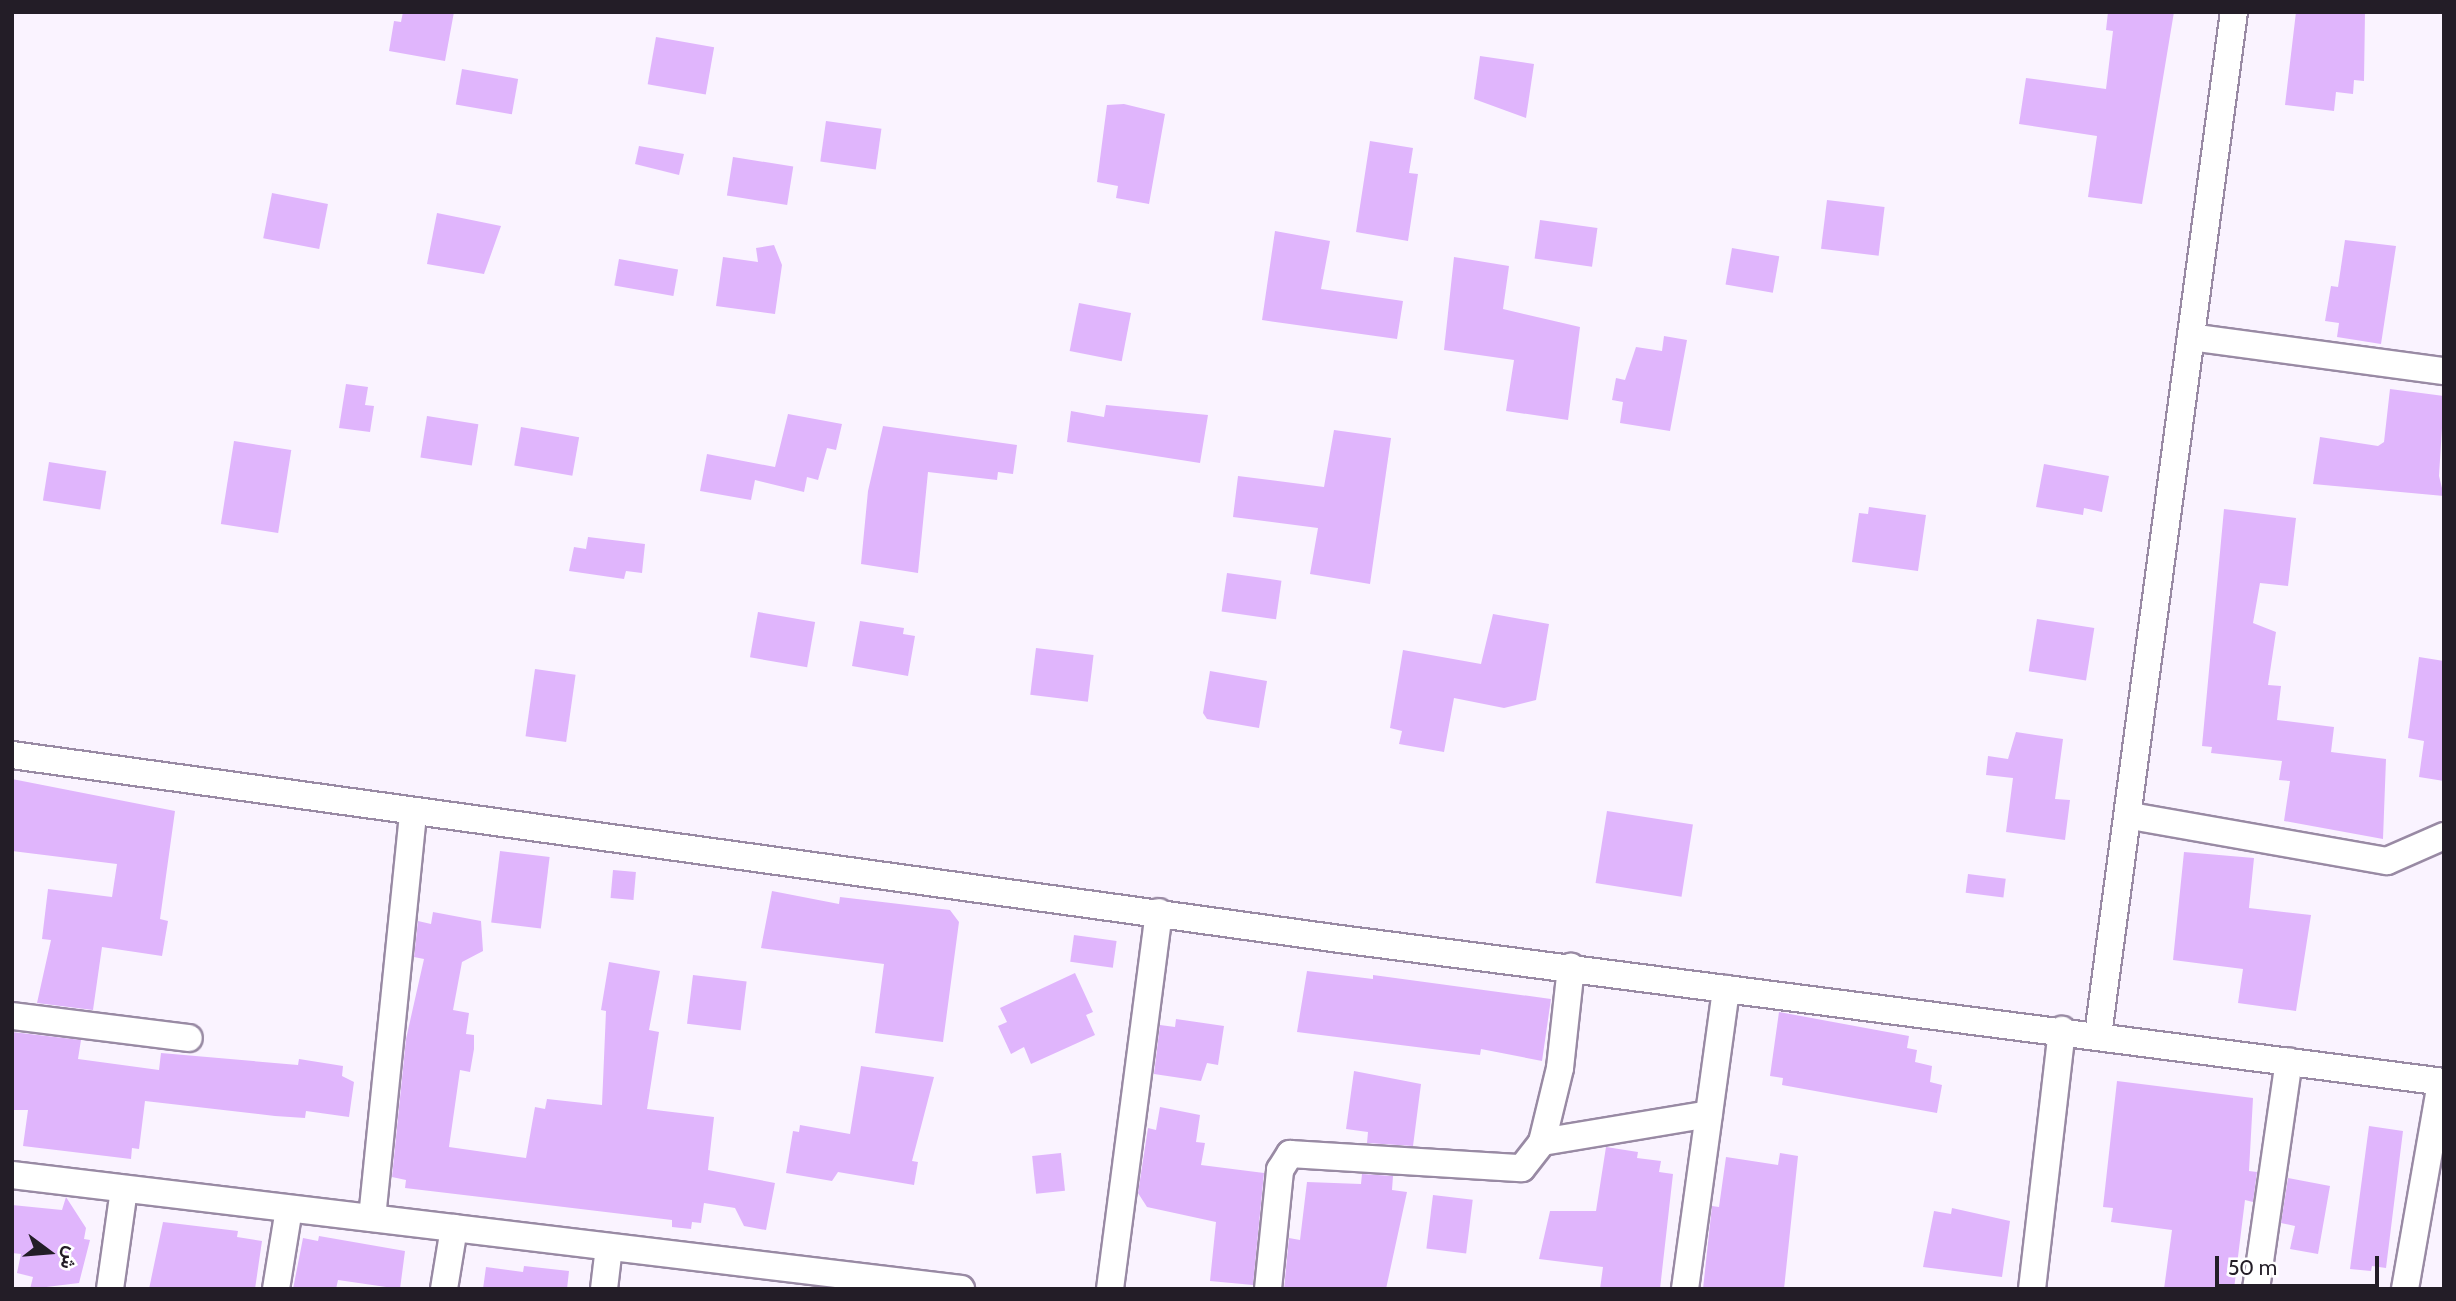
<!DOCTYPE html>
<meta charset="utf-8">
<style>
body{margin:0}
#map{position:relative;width:2456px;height:1301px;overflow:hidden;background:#faf3ff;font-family:Cabin,Vazirmatn,sans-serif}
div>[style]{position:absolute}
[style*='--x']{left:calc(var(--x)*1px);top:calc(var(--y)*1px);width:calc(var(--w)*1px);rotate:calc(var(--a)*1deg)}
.building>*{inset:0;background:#e0b5fc;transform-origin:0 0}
.roads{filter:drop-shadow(2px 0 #998aa4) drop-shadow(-2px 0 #998aa4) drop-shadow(0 2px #998aa4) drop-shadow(0 -2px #998aa4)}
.minor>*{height:26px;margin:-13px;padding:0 13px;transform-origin:13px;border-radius:13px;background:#fff}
span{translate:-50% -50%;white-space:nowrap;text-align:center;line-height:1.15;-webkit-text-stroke:5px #fff;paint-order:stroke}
.frame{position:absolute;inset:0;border:14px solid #231d27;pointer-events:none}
.north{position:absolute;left:14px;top:1217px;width:70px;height:70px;-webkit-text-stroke:5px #fff;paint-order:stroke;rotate:106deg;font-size:19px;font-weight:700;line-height:28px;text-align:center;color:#231d27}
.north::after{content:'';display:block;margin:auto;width:24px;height:32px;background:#231d27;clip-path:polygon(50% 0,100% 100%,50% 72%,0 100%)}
.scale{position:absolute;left:2215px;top:1256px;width:164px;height:32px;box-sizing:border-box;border:4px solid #231d27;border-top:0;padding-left:9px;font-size:21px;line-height:24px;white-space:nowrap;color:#231d27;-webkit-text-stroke:5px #fff;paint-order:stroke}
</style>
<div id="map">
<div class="building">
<i style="clip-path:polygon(403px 12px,454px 12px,445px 61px,389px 51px,394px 21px,401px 22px)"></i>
<i style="clip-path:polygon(2108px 12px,2174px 12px,2142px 204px,2088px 197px,2097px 136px,2019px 124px,2026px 78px,2106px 89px,2113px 31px,2106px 30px)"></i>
<i style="clip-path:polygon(2296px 12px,2365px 12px,2364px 81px,2354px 80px,2353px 94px,2336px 92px,2334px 111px,2285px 105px)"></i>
<i style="left:656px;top:37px;width:59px;height:48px;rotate:10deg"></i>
<i style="clip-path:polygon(1480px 56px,1534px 64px,1526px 118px,1474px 99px)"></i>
<i style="left:462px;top:69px;width:57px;height:36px;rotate:10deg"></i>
<i style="clip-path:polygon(1124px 104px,1165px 114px,1149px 204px,1116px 198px,1118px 186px,1097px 182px,1107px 105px)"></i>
<i style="left:826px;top:121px;width:56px;height:41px;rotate:8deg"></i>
<i style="clip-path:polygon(1370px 141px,1413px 148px,1409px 173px,1418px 174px,1408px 241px,1356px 232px)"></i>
<i style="clip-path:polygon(639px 146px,684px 154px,679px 175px,635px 164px)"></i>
<i style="left:733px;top:157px;width:61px;height:39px;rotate:9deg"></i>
<i style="left:272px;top:193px;width:57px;height:46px;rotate:11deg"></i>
<i style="left:1827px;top:200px;width:58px;height:49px;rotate:7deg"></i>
<i style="clip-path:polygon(437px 213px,501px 226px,484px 274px,427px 264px)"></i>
<i style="left:1540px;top:220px;width:58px;height:39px;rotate:8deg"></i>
<i style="clip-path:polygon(1275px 231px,1330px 241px,1321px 289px,1403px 301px,1397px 339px,1262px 320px)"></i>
<i style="clip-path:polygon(2345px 240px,2396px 246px,2381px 344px,2337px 337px,2339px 323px,2325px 321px,2331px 286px,2338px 287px)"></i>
<i style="clip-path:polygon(774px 245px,782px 265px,775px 314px,716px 306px,723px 257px,758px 262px,756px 248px)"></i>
<i style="left:1732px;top:248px;width:48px;height:37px;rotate:10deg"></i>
<i style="clip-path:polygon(1454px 257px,1509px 266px,1503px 309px,1580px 327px,1568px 420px,1506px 411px,1514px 360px,1444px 350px)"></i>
<i style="left:619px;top:259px;width:60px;height:27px;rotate:10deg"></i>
<i style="left:1079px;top:303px;width:53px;height:49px;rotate:11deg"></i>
<i style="clip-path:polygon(1664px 336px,1687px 340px,1670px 431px,1620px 423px,1623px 402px,1612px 400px,1616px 378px,1625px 380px,1636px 347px,1662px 351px)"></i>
<i style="clip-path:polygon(346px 384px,368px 387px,365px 405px,374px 406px,370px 432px,339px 428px)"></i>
<i style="clip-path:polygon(2390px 389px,2444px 396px,2439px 476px,2444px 496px,2313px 484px,2320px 437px,2378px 446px,2384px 442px)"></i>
<i style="clip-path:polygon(1106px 405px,1208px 415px,1200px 463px,1067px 442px,1071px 411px,1104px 417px)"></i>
<i style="clip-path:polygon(788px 414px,842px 424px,836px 450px,827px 448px,818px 480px,807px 477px,804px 492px,755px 480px,751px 500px,700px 491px,707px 454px,775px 467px)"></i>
<i style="left:427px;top:416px;width:52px;height:42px;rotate:9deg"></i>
<i style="clip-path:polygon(883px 426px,1017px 445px,1013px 474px,998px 472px,997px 480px,928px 472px,918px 573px,861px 564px,868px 491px)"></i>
<i style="left:521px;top:427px;width:59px;height:39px;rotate:10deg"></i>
<i style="clip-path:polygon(1334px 430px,1391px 438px,1370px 584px,1310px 574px,1318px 528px,1233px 517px,1238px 476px,1324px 487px)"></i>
<i style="left:234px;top:441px;width:58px;height:84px;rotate:9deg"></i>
<i style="left:49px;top:462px;width:58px;height:39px;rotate:9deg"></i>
<i style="clip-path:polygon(2044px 464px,2109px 476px,2102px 512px,2084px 508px,2083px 515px,2036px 507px)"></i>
<i style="clip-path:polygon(1869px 507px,1926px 515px,1918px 571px,1852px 562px,1859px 513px,1868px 514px)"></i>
<i style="clip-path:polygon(2224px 509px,2296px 518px,2288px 586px,2260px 583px,2253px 623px,2276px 632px,2268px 685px,2281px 686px,2277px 720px,2334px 727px,2331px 752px,2386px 759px,2383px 839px,2284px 821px,2290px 781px,2279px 780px,2282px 761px,2211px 753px,2212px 747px,2202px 746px)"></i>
<i style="clip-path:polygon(588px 537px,645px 544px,642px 573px,626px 571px,624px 579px,569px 571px,574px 547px,586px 549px)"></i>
<i style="left:1227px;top:573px;width:55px;height:39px;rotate:8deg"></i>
<i style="left:758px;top:612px;width:58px;height:46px;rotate:10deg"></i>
<i style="clip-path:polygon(1493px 614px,1549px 624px,1536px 700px,1504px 708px,1454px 698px,1444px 752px,1399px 744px,1402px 731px,1390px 728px,1403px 650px,1481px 664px)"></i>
<i style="left:2037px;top:619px;width:58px;height:53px;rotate:9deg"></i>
<i style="clip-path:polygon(860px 621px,904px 628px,903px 634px,915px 636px,908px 676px,852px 666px)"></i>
<i style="left:1036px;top:648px;width:58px;height:47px;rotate:7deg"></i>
<i style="clip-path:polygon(2419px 657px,2444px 661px,2444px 781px,2419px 777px,2424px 741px,2408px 738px)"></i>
<i style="left:535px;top:669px;width:41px;height:68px;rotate:8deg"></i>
<i style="clip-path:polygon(1210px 671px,1267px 681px,1259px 728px,1207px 719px,1203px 713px)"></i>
<i style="clip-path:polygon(2016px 732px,2063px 739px,2055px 799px,2070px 800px,2065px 840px,2006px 832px,2013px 778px,1986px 775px,1988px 756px,2008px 759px)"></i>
<i style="clip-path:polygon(12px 779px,175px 811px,160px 919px,168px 921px,162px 956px,102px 947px,93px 1010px,37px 1003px,51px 940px,42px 939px,48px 889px,112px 897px,117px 864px,12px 851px)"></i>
<i style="left:1607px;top:811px;width:87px;height:73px;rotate:9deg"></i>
<i style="left:500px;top:851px;width:50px;height:72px;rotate:7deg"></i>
<i style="clip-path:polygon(2184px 852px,2254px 858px,2249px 908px,2311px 915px,2296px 1011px,2238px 1003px,2243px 969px,2173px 960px)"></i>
<i style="left:613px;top:870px;width:23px;height:28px;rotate:5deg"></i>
<i style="left:1968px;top:874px;width:38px;height:19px;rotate:7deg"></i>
<i style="clip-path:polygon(772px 891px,839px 904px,840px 897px,950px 910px,959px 922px,943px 1042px,875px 1033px,884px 964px,761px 948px)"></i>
<i style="clip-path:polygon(433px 912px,481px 921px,483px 951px,462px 962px,453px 1010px,469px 1013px,466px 1034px,474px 1035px,474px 1049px,470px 1072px,460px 1070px,449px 1147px,526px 1158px,535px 1107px,545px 1109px,547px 1099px,602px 1105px,606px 1011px,601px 1010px,609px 962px,660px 971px,649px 1030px,659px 1032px,647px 1109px,714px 1117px,708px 1170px,775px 1183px,766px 1230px,744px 1226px,735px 1208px,704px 1203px,701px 1223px,692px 1222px,691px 1229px,672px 1227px,672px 1220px,405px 1188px,406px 1180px,392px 1177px,406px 1039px,424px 959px,414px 957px,418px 921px,431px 924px)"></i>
<i style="left:1074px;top:935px;width:43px;height:27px;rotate:8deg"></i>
<i style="clip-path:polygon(1307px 971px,1373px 979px,1373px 975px,1551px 999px,1542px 1061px,1481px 1049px,1480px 1055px,1297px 1032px)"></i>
<i style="clip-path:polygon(1075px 973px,1093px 1012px,1086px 1015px,1095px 1035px,1031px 1064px,1024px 1047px,1011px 1054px,998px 1026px,1007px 1022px,1000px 1008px)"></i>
<i style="left:693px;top:975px;width:54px;height:49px;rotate:7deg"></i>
<i style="clip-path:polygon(1779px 1012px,1909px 1036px,1907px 1048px,1917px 1050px,1915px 1062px,1932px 1066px,1930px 1082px,1942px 1085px,1937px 1113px,1782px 1085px,1783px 1078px,1770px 1076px)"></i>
<i style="clip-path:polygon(1176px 1019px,1224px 1026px,1218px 1065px,1207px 1063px,1201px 1081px,1154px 1074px,1160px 1025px,1175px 1027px)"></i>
<i style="clip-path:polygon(12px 1032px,81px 1040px,78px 1059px,159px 1070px,161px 1053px,298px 1065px,299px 1059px,343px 1066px,342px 1076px,354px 1082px,349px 1117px,306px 1111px,305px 1118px,275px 1116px,145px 1101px,139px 1149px,132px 1148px,131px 1159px,23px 1146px,28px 1110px,12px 1110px)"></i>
<i style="clip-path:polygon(861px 1066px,934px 1077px,912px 1161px,918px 1162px,914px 1185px,838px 1172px,832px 1181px,786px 1173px,793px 1131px,799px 1132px,800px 1125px,850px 1134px)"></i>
<i style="clip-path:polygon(1354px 1071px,1421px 1084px,1413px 1146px,1367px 1143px,1368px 1132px,1346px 1129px)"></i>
<i style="clip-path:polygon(2117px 1081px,2253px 1098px,2249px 1171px,2257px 1172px,2253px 1202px,2245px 1200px,2234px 1289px,2164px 1289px,2172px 1230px,2111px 1222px,2113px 1208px,2103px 1207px)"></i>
<i style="clip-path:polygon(1160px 1107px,1200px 1115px,1196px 1142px,1205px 1143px,1201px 1165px,1264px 1173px,1253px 1285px,1210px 1281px,1216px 1222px,1147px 1207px,1138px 1193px,1148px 1128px,1156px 1130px)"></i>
<i style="clip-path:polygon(2369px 1126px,2403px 1131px,2386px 1268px,2372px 1266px,2371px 1271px,2350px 1269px)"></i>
<i style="clip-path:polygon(1606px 1147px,1638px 1152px,1637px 1158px,1661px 1161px,1659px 1172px,1673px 1174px,1660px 1289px,1600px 1289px,1603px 1267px,1539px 1259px,1550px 1211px,1596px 1211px)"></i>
<i style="left:1061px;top:1153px;width:38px;height:29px;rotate:84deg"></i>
<i style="clip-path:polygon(1780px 1153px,1798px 1156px,1784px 1289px,1703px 1289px,1712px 1206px,1719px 1207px,1726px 1157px,1778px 1165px)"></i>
<i style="clip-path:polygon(1362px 1174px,1393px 1176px,1392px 1190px,1407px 1192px,1386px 1289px,1284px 1289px,1289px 1238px,1300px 1240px,1307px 1182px,1361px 1184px)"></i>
<i style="clip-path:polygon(2288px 1178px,2330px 1186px,2318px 1254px,2290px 1249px,2295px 1226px,2281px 1223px)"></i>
<i style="left:1433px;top:1195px;width:40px;height:54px;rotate:7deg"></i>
<i style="clip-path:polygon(66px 1197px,86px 1228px,84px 1239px,90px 1240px,79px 1283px,30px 1289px,33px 1277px,17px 1273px,21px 1254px,12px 1253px,12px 1205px,62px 1210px)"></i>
<i style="clip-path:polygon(1952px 1208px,2010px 1221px,2002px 1277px,1923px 1267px,1934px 1211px,1951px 1214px)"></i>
<i style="clip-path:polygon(163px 1222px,238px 1231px,237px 1237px,262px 1241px,255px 1289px,149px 1289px)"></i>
<i style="clip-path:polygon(319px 1236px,405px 1251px,400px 1289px,338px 1280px,336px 1289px,293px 1289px,303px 1238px,318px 1241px)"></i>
<i style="clip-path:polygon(524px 1266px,569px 1271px,567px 1289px,483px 1289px,486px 1267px,523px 1272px)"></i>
</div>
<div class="roads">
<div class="minor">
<i style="--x:2191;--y:337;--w:255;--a:7.7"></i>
<i style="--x:12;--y:755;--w:1341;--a:7.89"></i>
<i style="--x:1340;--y:939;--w:1113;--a:7.38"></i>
<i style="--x:2131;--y:816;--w:260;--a:10"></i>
<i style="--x:2387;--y:861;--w:62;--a:-23.7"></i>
<i style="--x:12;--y:1016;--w:178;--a:7.1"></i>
<i style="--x:2098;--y:1035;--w:1032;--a:-82.43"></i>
<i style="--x:1542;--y:1142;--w:169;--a:-9.5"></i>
<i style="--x:12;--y:1175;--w:956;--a:6.85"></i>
<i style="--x:372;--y:1218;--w:408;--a:-84.2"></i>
<i style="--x:110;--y:1289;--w:101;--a:-82"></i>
<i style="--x:276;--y:1289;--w:81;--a:-80.8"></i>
<i style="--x:444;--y:1289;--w:62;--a:-80.7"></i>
<i style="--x:604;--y:1289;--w:42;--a:-83.2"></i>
<i style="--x:1110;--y:1289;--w:380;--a:-82.6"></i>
<i style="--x:1268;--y:1289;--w:120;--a:-84.2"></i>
<i style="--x:1280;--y:1170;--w:19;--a:-58"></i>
<i style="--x:1290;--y:1154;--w:232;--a:3.5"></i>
<i style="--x:1522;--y:1168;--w:33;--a:-52"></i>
<i style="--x:1542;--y:1142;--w:76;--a:-76.3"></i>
<i style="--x:1560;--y:1068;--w:102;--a:-83.8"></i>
<i style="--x:1685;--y:1289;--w:303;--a:-82.2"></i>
<i style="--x:2032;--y:1289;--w:261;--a:-83.4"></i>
<i style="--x:2256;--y:1289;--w:230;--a:-81.8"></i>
<i style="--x:2405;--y:1289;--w:210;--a:-80.1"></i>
</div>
</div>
<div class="frame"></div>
<div class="north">ش</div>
<div class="scale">50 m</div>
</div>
